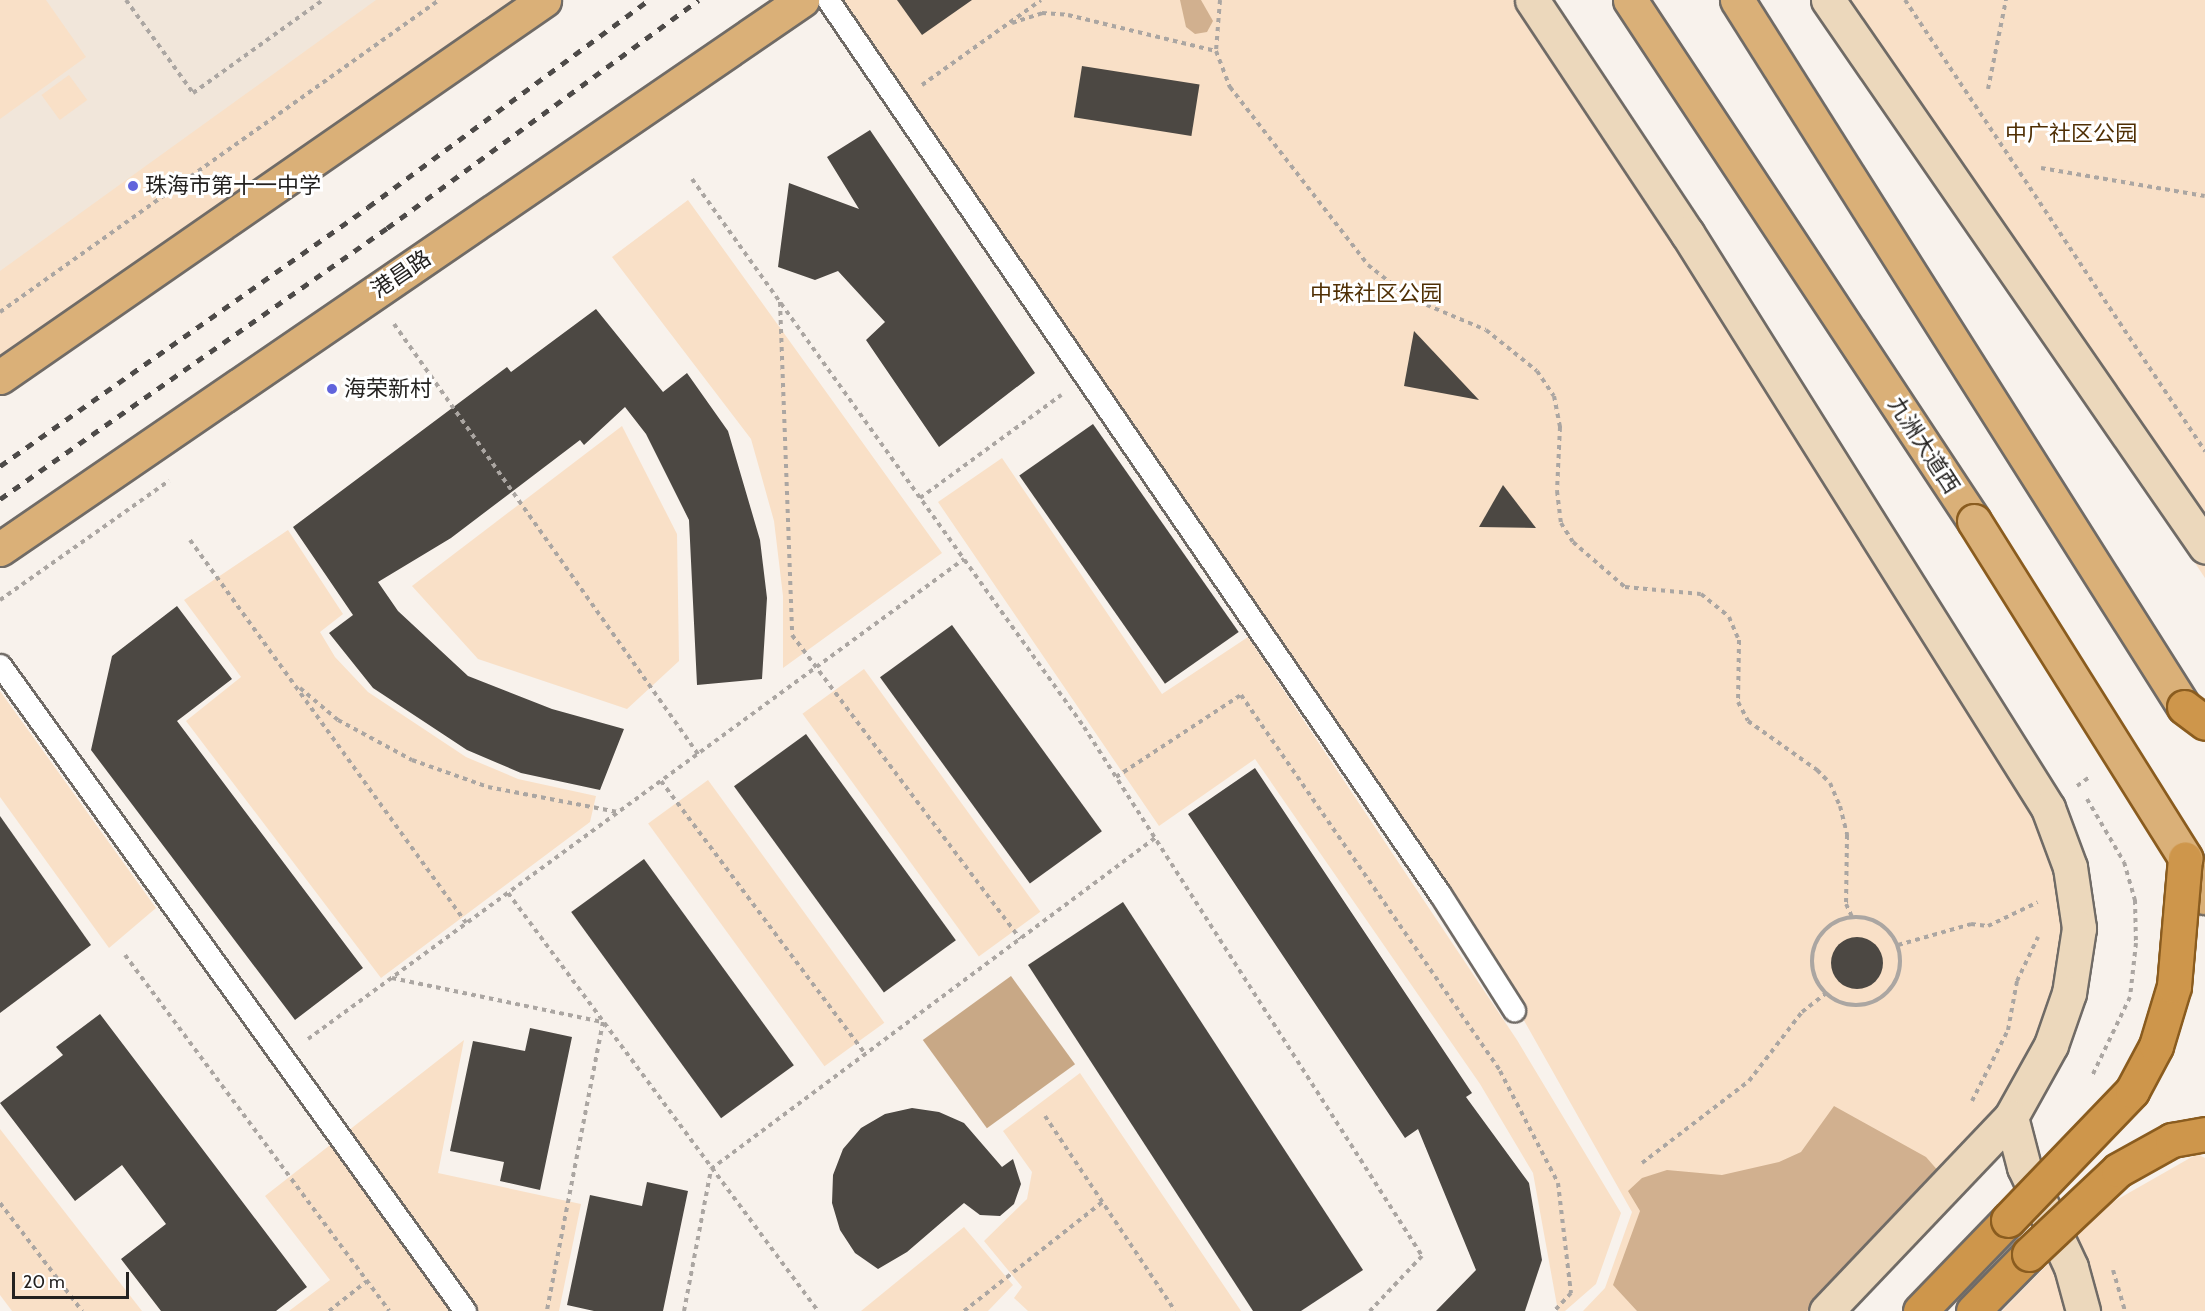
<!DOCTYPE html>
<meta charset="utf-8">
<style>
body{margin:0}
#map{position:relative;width:2205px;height:1311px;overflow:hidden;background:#f8f2ec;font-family:Cabin,"Noto Sans SC",sans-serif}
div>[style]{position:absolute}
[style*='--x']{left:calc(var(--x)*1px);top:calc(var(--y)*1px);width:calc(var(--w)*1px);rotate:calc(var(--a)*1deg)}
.built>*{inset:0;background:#f1e6da}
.green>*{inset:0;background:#f9e0c7;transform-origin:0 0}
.forest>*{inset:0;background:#d1b08f}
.water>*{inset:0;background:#c8a886;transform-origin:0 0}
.building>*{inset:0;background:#4c4843;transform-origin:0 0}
.round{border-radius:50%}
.path>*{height:4px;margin-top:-2px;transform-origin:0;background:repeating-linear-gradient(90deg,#aba6a2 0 4.5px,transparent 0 9px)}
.path>.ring{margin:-2px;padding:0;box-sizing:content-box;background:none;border:4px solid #aba6a2;border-radius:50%}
.roads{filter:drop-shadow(2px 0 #706b66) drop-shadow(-2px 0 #706b66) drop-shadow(0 2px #706b66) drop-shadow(0 -2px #706b66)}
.service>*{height:21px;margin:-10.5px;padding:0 10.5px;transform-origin:10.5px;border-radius:10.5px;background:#fff}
.secondary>*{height:33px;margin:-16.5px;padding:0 16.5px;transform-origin:16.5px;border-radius:16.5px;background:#ecd8bc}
.primary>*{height:33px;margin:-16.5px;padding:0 16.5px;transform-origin:16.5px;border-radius:16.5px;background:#dab078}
.trunk>*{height:33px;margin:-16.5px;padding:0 16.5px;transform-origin:16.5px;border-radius:16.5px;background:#ce964b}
.rail>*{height:4.5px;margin-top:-2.25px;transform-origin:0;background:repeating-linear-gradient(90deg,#4d4a48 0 8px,transparent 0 16px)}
.bridges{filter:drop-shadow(2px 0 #8a5c1f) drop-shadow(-2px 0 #8a5c1f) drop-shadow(0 2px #8a5c1f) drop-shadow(0 -2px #8a5c1f)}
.primary-bridge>*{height:33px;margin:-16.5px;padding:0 16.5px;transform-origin:16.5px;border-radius:16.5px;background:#dab078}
.trunk-bridge>*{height:33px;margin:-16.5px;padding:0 16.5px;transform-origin:16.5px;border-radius:16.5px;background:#ce964b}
.dots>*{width:16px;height:16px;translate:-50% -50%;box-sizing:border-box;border:3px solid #fff;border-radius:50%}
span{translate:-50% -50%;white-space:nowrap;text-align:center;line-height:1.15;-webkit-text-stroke:6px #fff;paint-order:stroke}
.park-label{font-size:22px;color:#4f2f04}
.poi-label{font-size:22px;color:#242220}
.left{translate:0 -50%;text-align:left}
.street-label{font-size:22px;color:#242220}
.scale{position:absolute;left:12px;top:1272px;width:117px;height:27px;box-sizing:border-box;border:3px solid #242220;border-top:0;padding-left:8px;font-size:18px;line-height:21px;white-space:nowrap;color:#242220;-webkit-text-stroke:4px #fff;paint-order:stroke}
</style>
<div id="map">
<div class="built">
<i style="clip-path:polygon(0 0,531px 0,0 373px)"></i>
</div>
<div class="green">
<i style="clip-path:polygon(0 0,46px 0,86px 57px,0 119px)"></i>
<i style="clip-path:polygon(376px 0,519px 0,0 364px,0 271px)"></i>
<i style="clip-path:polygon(834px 0,1523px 0,2045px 808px,2077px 928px,2009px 1115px,1819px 1311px,1583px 1311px,1605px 1288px,1632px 1212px,1517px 1008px)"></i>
<i style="clip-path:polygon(1822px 0,2205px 0,2205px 578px)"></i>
<i style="left:69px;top:75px;width:31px;height:34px;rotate:54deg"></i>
<i style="clip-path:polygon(688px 200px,942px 553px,783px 668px,783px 596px,774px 521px,751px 439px,612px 257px)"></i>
<i style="clip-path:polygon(622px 426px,677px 534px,679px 661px,627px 709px,478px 659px,412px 586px)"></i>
<i style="clip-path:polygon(1002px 458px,1162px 694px,1248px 637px,1517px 1040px,1621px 1213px,1596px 1284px,1565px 1311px,1558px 1311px,1533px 1173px,1480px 1084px,1255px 759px,1159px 826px,938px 502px)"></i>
<i style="clip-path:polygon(288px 530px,343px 614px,320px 632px,335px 657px,368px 692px,466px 757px,518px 779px,596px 796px,590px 822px,381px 978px,186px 721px,241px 677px,184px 600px)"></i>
<i style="left:864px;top:669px;width:300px;height:76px;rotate:54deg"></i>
<i style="clip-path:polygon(0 691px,156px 908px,109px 948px,0 797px)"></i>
<i style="left:708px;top:780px;width:300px;height:74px;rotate:54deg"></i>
<i style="clip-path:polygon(464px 1040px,438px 1173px,581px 1204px,559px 1311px,289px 1311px,330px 1280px,265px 1196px)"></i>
<i style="clip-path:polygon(1080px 1073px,1241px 1311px,1028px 1311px,1014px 1298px,1022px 1287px,984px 1241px,1027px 1199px,1032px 1172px,1003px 1131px)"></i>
<i style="clip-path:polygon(0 1129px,142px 1311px,12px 1311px,0 1295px)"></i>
<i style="clip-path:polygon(2197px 1154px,2205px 1158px,2205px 1311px,2002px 1311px,2104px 1207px)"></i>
<i style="clip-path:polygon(964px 1227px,1013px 1285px,988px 1311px,861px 1311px)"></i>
</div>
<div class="forest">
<i style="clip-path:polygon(1180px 0,1201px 0,1213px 21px,1207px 32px,1195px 34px,1186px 27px)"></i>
<i style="clip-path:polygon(1834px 1106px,1926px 1157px,1940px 1173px,1807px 1311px,1637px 1311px,1613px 1285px,1640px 1211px,1628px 1191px,1642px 1178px,1667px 1170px,1722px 1175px,1779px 1162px,1801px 1152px)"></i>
</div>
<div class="water">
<i style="left:1011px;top:976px;width:109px;height:109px;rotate:54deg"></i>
</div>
<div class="building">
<i style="clip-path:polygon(897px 0,972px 0,922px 35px)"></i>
<i style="left:1082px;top:66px;width:119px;height:52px;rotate:9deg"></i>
<i style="clip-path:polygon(870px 130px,1035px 373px,939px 447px,866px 340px,885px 322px,838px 271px,815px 280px,778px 267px,789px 183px,859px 209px,827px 157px)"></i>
<i style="clip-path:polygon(596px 309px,663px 392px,687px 373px,728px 431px,760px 540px,767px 598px,762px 679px,697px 685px,689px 520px,646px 434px,625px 407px,584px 445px,580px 440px,451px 538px,378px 582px,398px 611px,468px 676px,552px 709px,624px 729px,600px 790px,521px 773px,467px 750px,373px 688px,329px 633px,353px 615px,293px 527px,507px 367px,511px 372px)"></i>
<i style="clip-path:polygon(1414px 331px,1479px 400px,1404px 386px)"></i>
<i style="left:1093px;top:424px;width:254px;height:90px;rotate:55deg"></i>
<i style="clip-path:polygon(1503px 485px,1536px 528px,1479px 527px)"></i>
<i style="clip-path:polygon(177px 606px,232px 679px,177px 721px,363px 968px,295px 1020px,91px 750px,112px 656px)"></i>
<i style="left:952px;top:625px;width:255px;height:89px;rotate:54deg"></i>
<i style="left:806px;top:734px;width:255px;height:89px;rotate:54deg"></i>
<i style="clip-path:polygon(1255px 768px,1472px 1093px,1466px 1097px,1529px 1183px,1542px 1260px,1525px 1311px,1436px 1311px,1476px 1270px,1418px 1129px,1405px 1138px,1188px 814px)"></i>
<i style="clip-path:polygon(0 816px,91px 945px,0 1013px)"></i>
<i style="left:644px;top:859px;width:255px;height:90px;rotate:54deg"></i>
<i style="clip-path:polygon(1123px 902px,1363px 1270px,1301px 1311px,1253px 1311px,1028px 965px)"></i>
<i class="round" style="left:1831px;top:937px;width:52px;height:52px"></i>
<i style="clip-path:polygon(100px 1014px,307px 1287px,276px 1311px,161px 1311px,121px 1259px,166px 1224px,122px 1165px,75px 1201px,0 1103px,63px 1055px,56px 1047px)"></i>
<i style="clip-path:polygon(530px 1028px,572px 1037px,540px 1190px,500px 1181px,504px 1162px,450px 1151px,473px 1041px,525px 1051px)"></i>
<i style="clip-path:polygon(912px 1108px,939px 1112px,964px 1123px,1002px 1167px,1013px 1159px,1021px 1184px,1014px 1204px,1000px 1216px,980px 1215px,964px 1203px,907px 1252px,878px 1269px,855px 1253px,840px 1230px,832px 1203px,833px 1175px,843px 1149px,861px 1128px,885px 1114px)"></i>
<i style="clip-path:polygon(647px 1182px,688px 1191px,663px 1311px,594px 1311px,567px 1305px,590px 1195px,642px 1206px)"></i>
</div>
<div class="path">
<i style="--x:126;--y:0;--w:115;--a:54.2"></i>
<i style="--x:193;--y:93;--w:160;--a:-35.6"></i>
<i style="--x:1220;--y:0;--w:51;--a:94.5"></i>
<i style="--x:1216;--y:51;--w:39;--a:69"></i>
<i style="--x:1230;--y:87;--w:225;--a:52.2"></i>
<i style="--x:1368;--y:265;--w:53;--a:38.2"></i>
<i style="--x:1410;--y:298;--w:82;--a:22.8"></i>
<i style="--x:1486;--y:330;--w:65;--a:38.8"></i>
<i style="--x:1537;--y:371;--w:30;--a:56"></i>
<i style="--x:1554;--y:396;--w:32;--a:79"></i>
<i style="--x:1560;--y:427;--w:64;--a:92.7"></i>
<i style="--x:1557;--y:491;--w:32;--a:83"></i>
<i style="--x:1561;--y:523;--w:22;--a:58"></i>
<i style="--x:1573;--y:542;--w:69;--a:40.9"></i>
<i style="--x:1625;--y:587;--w:76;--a:5.3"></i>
<i style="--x:1701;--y:594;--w:36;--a:39"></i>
<i style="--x:1729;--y:617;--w:25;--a:67"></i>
<i style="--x:1739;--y:640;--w:62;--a:90.9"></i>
<i style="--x:1738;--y:702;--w:21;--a:62"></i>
<i style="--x:1748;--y:721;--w:85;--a:35.4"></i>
<i style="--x:1817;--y:770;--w:18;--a:45"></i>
<i style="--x:1830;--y:783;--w:25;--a:67"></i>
<i style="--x:1840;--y:806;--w:30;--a:76"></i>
<i style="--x:1847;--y:835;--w:69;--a:90.8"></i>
<i style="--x:1846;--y:904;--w:14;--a:65"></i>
<i style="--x:1905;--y:0;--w:542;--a:56.37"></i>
<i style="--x:1012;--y:23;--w:32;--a:-18"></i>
<i style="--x:1042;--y:13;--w:26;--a:4"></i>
<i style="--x:1068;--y:15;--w:152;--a:13.7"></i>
<i style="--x:922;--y:85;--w:146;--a:-35.5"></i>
<i style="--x:1988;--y:89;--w:91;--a:-78.6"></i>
<i style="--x:2041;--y:168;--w:166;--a:9.7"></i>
<i style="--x:692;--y:179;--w:674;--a:54.42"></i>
<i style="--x:1084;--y:727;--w:628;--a:57.42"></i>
<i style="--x:1422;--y:1256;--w:76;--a:133.4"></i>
<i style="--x:780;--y:302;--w:333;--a:87.9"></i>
<i style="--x:792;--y:635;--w:380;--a:53.1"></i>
<i style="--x:0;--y:312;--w:539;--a:-35.4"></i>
<i style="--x:394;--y:324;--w:527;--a:54.74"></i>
<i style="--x:920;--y:498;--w:175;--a:-36.1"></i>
<i style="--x:190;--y:540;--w:472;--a:54.2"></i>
<i style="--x:0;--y:600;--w:207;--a:-35.2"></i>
<i style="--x:300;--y:688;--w:50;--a:40.1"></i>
<i style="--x:338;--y:720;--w:84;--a:28.4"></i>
<i style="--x:412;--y:760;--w:81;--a:19.6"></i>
<i style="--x:488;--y:787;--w:132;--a:10.9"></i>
<i style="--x:1116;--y:777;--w:149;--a:-33.3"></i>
<i style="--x:1241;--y:695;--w:457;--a:55.4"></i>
<i style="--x:1500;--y:1071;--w:126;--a:62.6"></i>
<i style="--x:1558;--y:1183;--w:111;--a:83.3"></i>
<i style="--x:1571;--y:1293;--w:25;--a:133"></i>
<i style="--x:661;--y:781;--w:341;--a:53.2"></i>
<i style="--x:2077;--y:786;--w:17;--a:-36"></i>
<i style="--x:2087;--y:799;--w:73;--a:59.6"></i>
<i style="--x:2124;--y:862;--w:40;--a:74"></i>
<i style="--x:2135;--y:900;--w:43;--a:88.7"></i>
<i style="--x:2136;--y:943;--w:54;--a:96.3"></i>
<i style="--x:2130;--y:997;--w:88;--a:115.7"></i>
<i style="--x:508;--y:893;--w:520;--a:53.44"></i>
<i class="ring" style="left:1812px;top:917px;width:84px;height:84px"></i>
<i style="--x:1898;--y:945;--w:76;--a:-16"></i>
<i style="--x:1971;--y:924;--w:17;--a:7"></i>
<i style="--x:1988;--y:926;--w:55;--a:-25.6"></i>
<i style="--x:125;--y:955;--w:443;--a:53.4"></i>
<i style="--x:392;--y:978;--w:216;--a:11.8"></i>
<i style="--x:603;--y:1022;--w:294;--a:101"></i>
<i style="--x:308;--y:1039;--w:813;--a:-36.19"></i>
<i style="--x:1972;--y:1101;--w:80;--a:-63.1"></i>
<i style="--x:2008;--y:1030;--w:50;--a:-79.6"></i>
<i style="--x:2017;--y:981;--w:49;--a:-64.5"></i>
<i style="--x:1045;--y:1116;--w:234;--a:56.3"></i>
<i style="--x:1642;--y:1163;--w:135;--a:-37.5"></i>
<i style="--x:1749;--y:1081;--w:87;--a:-52.5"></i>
<i style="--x:1802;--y:1012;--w:31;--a:-38"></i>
<i style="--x:0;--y:1203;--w:136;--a:52.8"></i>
<i style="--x:2113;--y:1270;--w:43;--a:73.7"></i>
<i style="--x:329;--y:1311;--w:48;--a:-38.3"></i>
<i style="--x:684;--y:1311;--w:145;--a:-79.2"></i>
<i style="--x:711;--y:1169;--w:554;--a:-36.7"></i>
<i style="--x:964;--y:1311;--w:178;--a:-38.2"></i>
</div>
<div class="roads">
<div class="service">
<i style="--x:828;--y:0;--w:1083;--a:55.61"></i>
<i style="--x:1440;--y:894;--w:138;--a:57.5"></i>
<i style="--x:0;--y:665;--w:796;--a:54.25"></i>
</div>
<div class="secondary">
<i style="--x:1532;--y:0;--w:280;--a:56.4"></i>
<i style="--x:1687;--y:233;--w:679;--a:57.88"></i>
<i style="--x:2048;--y:808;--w:63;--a:69.6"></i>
<i style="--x:2070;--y:867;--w:62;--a:81.6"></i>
<i style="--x:2079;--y:928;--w:66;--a:98.7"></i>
<i style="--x:2069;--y:993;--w:55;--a:109.1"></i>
<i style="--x:2051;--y:1045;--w:82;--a:119.1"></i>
<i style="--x:2011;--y:1117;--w:268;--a:133.6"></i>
<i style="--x:1828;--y:0;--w:664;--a:55.38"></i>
<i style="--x:2011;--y:1117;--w:52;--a:75.4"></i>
<i style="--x:2024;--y:1167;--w:110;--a:64.8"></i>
<i style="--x:2071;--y:1267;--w:46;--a:74.7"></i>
</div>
<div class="primary">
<i style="--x:1630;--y:0;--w:624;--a:56.56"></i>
<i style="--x:1737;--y:0;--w:836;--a:57.7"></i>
<i style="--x:0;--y:377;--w:662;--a:-34.72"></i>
<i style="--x:0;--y:549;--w:972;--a:-34.39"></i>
<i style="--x:2185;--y:858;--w:44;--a:62.9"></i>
</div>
<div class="trunk">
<i style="--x:1920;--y:1311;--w:127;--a:-46"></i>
<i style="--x:1973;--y:1311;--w:80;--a:-45.5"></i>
</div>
</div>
<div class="rail">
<i style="--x:0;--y:466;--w:450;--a:-35.1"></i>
<i style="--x:368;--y:207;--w:349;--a:-36.4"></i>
<i style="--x:0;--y:499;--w:472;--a:-35"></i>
<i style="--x:387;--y:228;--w:386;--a:-36.2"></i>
</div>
<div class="bridges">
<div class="primary-bridge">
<i style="--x:1974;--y:521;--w:398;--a:57.9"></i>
</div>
<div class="trunk-bridge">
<i style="--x:2184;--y:707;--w:26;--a:37"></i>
<i style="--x:2008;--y:1220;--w:179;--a:-46.1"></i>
<i style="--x:2132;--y:1091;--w:51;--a:-61.9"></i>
<i style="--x:2156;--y:1046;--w:63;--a:-73.3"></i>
<i style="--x:2174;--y:986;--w:128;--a:-85.1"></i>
<i style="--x:2029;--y:1254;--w:122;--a:-43.3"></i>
<i style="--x:2118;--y:1170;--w:62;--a:-29.1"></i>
<i style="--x:2172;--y:1140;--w:34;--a:-10"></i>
</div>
</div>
<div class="dots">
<i style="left:133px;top:186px;background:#6164dc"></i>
<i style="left:332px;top:389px;background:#6164dc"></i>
</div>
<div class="park-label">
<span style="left:2071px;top:134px">中广社区公园</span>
<span style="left:1376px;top:294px">中珠社区公园</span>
</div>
<div class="poi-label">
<span class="left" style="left:145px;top:186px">珠海市第十一中学</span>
<span class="left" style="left:344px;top:389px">海荣新村</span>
</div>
<div class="street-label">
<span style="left:401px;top:274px;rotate:-34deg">港昌路</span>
<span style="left:1924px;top:445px;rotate:57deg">九洲大道西</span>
</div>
<div class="scale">20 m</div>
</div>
